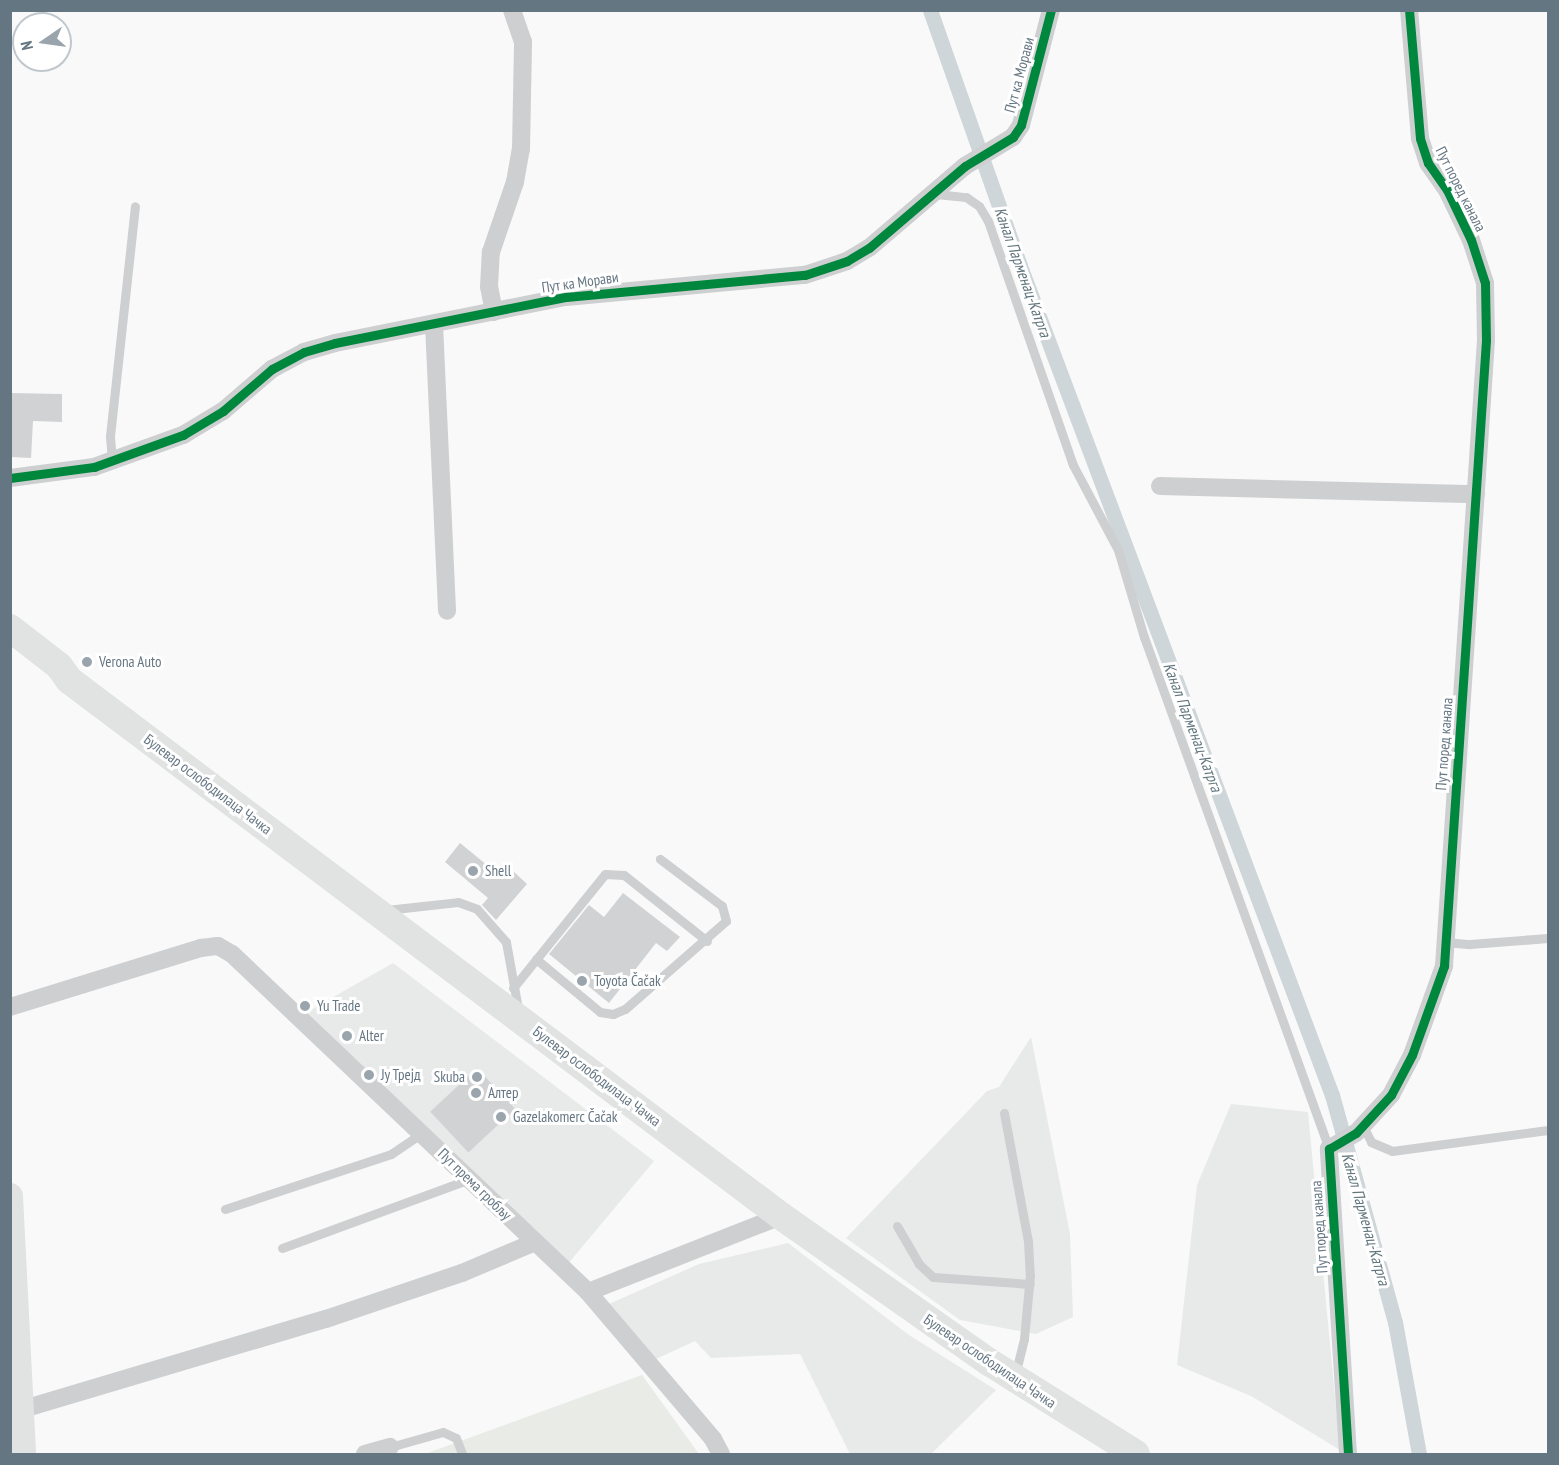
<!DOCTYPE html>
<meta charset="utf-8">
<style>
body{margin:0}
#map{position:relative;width:1559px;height:1465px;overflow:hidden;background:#f9f9f9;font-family:"PT Sans Narrow",sans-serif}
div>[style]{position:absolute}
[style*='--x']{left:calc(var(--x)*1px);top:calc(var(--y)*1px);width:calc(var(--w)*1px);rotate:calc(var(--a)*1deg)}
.built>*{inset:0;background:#e8e9e9}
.green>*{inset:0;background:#e8ebe6}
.canal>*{height:15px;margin:-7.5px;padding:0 7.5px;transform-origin:7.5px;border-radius:7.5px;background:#ced6d9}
.building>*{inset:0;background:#d0d2d3;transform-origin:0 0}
.lane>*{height:9px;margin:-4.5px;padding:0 4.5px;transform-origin:4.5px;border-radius:4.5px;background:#cecfd0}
.street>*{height:18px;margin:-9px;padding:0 9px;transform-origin:9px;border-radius:9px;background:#cecfd0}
.secondary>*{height:26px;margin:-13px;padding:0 13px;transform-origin:13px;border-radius:13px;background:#e1e2e2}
.primary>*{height:28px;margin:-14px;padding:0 14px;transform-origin:14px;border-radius:14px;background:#e1e2e2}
.cycleway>*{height:9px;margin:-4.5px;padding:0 4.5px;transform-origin:4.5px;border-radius:4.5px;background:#00873e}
.dots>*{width:16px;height:16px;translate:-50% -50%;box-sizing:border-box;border:3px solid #fff;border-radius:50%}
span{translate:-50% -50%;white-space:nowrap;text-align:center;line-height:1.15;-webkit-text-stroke:6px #fff;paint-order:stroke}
.street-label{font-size:15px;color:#657683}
.poi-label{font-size:15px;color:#657683}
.left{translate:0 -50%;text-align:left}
.right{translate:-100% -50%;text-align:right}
.water-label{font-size:16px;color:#60757c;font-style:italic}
.frame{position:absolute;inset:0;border:12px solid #657683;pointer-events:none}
.north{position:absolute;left:12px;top:12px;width:60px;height:60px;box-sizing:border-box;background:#fff;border:2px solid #c1c8cd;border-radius:50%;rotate:257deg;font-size:16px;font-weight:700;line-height:24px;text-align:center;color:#657683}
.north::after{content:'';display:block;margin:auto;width:21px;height:27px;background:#99a4ac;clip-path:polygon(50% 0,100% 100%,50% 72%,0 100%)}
</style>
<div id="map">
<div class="built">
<i style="clip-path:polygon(393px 963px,654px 1161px,567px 1265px,300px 1016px)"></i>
<i style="clip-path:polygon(1031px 1037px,1070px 1234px,1073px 1317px,1036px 1334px,960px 1320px,846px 1238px,987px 1091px,999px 1087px)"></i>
<i style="clip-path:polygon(1231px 1104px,1308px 1112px,1340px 1450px,1251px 1396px,1177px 1365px,1197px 1185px)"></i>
<i style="clip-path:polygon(788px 1243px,909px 1335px,996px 1390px,931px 1454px,850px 1454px,800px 1354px,711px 1358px,695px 1341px,654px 1360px,609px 1304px,699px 1264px)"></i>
</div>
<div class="green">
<i style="clip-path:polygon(642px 1375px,699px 1454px,425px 1454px)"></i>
</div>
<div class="canal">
<i style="--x:930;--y:10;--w:271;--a:70.6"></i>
<i style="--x:1020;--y:266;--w:886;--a:69.38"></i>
<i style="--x:1332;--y:1095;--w:236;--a:74.5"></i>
<i style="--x:1395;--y:1322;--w:134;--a:79.7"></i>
</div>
<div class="building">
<i style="clip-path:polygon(10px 393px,62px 394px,62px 422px,33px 421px,31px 458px,10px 457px)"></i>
<i style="clip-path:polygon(460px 843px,504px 879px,512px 870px,527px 884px,496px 920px,482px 905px,488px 898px,445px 862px)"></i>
<i style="clip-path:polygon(623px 893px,680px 937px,667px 951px,656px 943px,609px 1003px,549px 954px,589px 905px,604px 917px)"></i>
<i style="left:477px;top:1068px;width:56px;height:64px;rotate:47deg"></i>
</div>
<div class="lane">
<i style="--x:936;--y:194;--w:30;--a:6"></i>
<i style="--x:966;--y:197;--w:16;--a:35"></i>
<i style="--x:979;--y:206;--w:17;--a:59"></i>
<i style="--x:988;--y:221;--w:258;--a:70.8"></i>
<i style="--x:1073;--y:465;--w:96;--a:62.1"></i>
<i style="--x:1118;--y:550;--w:91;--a:73.4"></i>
<i style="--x:1144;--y:637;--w:544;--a:70.13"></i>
<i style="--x:112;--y:460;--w:24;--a:-95"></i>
<i style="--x:110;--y:436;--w:231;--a:-83.8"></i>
<i style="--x:386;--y:910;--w:72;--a:-6.3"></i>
<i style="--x:458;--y:902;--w:20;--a:20"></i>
<i style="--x:477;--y:909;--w:44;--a:48.7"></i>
<i style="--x:506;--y:942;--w:68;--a:79.8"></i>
<i style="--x:1445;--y:942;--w:25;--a:5"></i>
<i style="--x:1470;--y:944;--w:78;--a:-4.4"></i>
<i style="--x:536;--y:959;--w:83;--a:39.6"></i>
<i style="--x:600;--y:1012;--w:13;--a:9"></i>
<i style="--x:613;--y:1014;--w:13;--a:-23"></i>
<i style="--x:625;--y:1009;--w:134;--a:-41.1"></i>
<i style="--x:726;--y:921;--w:16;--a:-105"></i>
<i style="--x:722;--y:906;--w:78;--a:-142.8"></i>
<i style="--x:513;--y:988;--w:146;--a:-51.1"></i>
<i style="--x:605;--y:874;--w:19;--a:3"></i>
<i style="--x:624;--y:875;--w:106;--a:38.5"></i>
<i style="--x:1004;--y:1113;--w:130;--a:79.4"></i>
<i style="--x:1028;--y:1241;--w:34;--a:87"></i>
<i style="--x:1030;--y:1275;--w:64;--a:95.4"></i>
<i style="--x:1024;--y:1339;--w:36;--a:104"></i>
<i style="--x:1363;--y:1126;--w:18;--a:63"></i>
<i style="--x:1371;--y:1142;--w:23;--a:23"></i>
<i style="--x:1392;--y:1151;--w:157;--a:-7.7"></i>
<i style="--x:225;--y:1209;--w:175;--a:-18.3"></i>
<i style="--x:391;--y:1154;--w:37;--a:-34"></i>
<i style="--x:897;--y:1226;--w:44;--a:59.9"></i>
<i style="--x:919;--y:1264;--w:19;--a:43"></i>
<i style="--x:933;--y:1277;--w:97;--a:4.1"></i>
<i style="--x:282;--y:1248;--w:200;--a:-20.2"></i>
<i style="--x:390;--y:1447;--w:55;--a:-15.8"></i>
<i style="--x:443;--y:1432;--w:14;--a:25"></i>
<i style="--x:456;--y:1438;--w:17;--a:69"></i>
</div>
<div class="street">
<i style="--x:494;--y:312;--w:25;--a:-101"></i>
<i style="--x:489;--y:287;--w:35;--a:-87"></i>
<i style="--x:491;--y:252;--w:74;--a:-71.1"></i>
<i style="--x:515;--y:182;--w:34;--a:-80"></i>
<i style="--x:521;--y:149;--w:107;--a:-88.9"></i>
<i style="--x:523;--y:42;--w:34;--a:-109"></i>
<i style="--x:434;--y:324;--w:287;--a:87.4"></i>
<i style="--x:10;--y:478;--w:85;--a:-7.5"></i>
<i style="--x:94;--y:467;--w:95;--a:-19.8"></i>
<i style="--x:183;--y:435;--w:47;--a:-31"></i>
<i style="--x:223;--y:411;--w:65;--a:-40.6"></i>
<i style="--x:272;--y:369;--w:36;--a:-28"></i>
<i style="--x:304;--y:352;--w:32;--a:-16"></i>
<i style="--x:335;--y:343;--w:236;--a:-11.3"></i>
<i style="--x:566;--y:297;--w:240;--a:-5.3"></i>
<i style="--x:805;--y:275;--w:44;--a:-18.4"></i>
<i style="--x:847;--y:261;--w:26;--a:-31"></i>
<i style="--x:869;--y:248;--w:126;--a:-40.5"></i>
<i style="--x:965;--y:166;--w:56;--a:-31.1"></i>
<i style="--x:1013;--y:137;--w:14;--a:-56"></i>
<i style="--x:1021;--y:125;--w:119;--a:-75.4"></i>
<i style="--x:1160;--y:486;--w:316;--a:1.5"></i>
<i style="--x:10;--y:1007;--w:200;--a:-17.2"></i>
<i style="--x:201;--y:948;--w:17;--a:-7"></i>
<i style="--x:218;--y:946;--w:16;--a:30"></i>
<i style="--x:232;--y:954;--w:491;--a:43.5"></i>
<i style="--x:588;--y:1292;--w:193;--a:49.6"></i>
<i style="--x:713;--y:1439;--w:17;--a:62"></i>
<i style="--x:588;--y:1292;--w:207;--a:-21.5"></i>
<i style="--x:20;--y:1410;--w:319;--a:-16.6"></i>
<i style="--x:326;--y:1319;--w:144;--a:-18.7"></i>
<i style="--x:462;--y:1273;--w:79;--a:-23"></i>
<i style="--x:365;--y:1454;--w:26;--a:-16"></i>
<i style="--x:1348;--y:1454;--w:306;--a:-93.6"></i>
<i style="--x:1329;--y:1149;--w:31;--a:-31"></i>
<i style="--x:1356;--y:1133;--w:52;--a:-47.4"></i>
<i style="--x:1391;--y:1095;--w:45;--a:-62.3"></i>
<i style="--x:1412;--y:1055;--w:95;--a:-70.2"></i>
<i style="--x:1444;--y:966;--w:627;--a:-86.16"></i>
<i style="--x:1486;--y:340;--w:57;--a:-91"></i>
<i style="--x:1485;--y:283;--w:45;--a:-108"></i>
<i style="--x:1471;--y:240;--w:55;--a:-115.6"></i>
<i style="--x:1447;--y:190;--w:33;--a:-125"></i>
<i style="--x:1428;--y:163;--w:26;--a:-108"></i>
<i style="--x:1420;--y:138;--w:128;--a:-94.9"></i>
</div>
<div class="secondary">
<i style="--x:10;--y:1196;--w:258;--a:87.1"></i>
</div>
<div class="primary">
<i style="--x:10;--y:628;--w:62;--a:37.8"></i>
<i style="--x:59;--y:666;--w:17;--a:54"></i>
<i style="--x:69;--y:680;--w:891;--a:36.97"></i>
<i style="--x:781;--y:1216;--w:254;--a:35.1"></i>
<i style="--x:989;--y:1362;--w:173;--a:32"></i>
</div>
<div class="cycleway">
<i style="--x:10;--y:478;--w:85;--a:-7.5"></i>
<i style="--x:94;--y:467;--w:95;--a:-19.8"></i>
<i style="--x:183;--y:435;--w:47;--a:-31"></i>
<i style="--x:223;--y:411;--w:65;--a:-40.6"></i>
<i style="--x:272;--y:369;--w:36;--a:-28"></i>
<i style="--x:304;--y:352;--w:32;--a:-16"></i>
<i style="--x:335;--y:343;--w:236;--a:-11.3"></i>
<i style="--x:566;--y:297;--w:240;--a:-5.3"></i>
<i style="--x:805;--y:275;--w:44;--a:-18.4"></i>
<i style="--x:847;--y:261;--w:26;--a:-31"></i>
<i style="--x:869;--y:248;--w:126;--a:-40.5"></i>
<i style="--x:965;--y:166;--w:56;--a:-31.1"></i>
<i style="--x:1013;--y:137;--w:14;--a:-56"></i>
<i style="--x:1021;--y:125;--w:119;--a:-75.4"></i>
<i style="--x:1348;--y:1454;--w:306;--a:-93.6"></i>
<i style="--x:1329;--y:1149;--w:31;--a:-31"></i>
<i style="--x:1356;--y:1133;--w:52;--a:-47.4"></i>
<i style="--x:1391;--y:1095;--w:45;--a:-62.3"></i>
<i style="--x:1412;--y:1055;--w:95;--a:-70.2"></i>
<i style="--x:1444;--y:966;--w:627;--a:-86.16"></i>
<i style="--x:1486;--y:340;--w:57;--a:-91"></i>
<i style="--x:1485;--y:283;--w:45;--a:-108"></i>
<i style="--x:1471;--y:240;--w:55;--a:-115.6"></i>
<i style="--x:1447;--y:190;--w:33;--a:-125"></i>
<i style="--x:1428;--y:163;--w:26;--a:-108"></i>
<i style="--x:1420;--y:138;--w:128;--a:-94.9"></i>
</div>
<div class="dots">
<i style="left:87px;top:662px;background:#99a4ac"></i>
<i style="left:473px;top:871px;background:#99a4ac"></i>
<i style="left:582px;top:981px;background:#99a4ac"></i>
<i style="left:305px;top:1006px;background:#99a4ac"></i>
<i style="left:347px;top:1036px;background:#99a4ac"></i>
<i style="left:369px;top:1075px;background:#99a4ac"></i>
<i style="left:477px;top:1077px;background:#99a4ac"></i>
<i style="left:476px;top:1093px;background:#99a4ac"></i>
<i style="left:501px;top:1117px;background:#99a4ac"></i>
</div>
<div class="street-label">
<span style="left:1019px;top:75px;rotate:-75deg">Пут ка Морави</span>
<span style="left:1461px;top:189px;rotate:63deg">Пут поред канала</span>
<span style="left:580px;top:282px;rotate:-8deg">Пут ка Морави</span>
<span style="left:1444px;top:744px;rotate:-86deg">Пут поред канала</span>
<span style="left:208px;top:784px;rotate:37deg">Булевар ослободилаца Чачка</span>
<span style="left:597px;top:1076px;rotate:37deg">Булевар ослободилаца Чачка</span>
<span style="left:475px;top:1184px;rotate:44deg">Пут према гробљу</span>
<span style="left:1319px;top:1227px;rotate:-94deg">Пут поред канала</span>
<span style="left:990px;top:1361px;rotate:34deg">Булевар ослободилаца Чачка</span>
</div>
<div class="poi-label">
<span class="left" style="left:99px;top:662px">Verona Auto</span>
<span class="left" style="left:485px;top:871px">Shell</span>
<span class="left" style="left:594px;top:981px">Toyota Čačak</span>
<span class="left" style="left:317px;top:1006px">Yu Trade</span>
<span class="left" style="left:359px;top:1036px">Alter</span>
<span class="left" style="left:381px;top:1075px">Ју Трејд</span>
<span class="right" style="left:465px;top:1077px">Skuba</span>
<span class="left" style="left:488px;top:1093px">Алтер</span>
<span class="left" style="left:513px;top:1117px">Gazelakomerc Čačak</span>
</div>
<div class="water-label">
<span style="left:1023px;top:272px;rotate:70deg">Канал Парменац-Катрга</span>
<span style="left:1193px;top:727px;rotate:69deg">Канал Парменац-Катрга</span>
<span style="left:1366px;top:1219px;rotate:74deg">Канал Парменац-Катрга</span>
</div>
<div class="frame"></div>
<div class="north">N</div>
</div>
